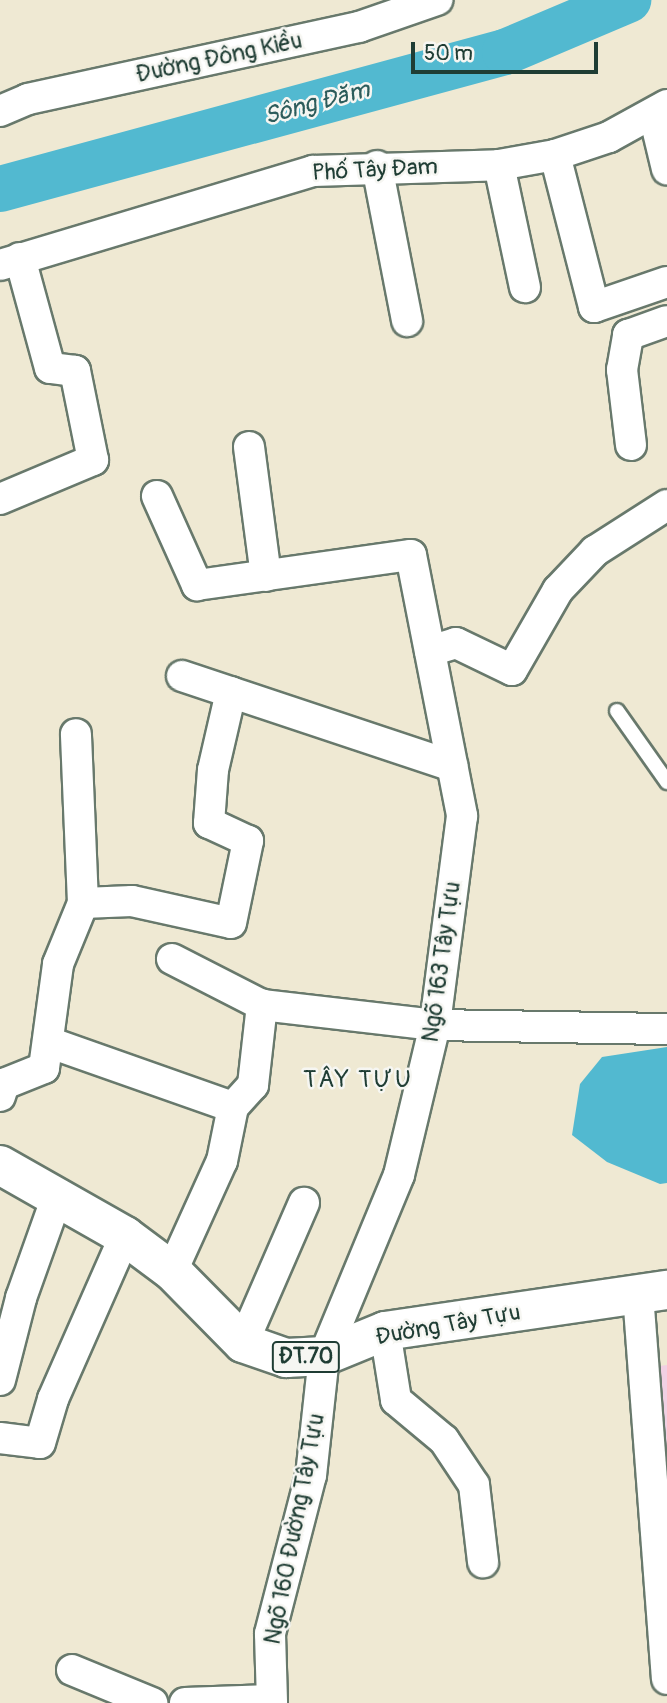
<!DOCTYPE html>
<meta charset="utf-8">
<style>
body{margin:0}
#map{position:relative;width:667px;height:1703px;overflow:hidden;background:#efe9d3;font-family:Pangolin,sans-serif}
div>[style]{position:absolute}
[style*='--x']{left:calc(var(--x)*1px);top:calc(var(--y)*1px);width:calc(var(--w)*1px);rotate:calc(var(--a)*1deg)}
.built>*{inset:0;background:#f1d0e3}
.water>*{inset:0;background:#52b9d0}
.river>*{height:46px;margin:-23px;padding:0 23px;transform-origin:23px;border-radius:23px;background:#52b9d0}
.roads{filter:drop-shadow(2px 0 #68796c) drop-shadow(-2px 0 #68796c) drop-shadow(0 2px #68796c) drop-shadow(0 -2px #68796c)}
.lane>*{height:14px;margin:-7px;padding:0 7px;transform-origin:7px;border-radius:7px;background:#fff}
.street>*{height:30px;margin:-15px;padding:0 15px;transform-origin:15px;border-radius:15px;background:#fff}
.primary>*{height:38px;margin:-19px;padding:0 19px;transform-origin:19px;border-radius:19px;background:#fff}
span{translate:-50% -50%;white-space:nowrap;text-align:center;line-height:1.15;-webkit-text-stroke:5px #f6f6f2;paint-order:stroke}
.shield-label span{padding:2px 5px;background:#f6f6f2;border:2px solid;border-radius:5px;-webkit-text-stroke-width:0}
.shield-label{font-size:21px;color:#1f3d34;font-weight:700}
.street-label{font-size:23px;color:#1f3d34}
.water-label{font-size:24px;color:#2c5c5b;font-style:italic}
.neighbourhood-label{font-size:24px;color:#1f3d34;letter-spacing:2px}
.scale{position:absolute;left:411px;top:42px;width:187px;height:32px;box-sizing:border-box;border:4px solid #1f3d34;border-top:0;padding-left:9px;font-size:21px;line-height:24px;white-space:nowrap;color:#1f3d34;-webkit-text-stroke:5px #f6f6f2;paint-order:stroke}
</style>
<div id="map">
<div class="built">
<i style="clip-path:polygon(667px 1365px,667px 1543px,652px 1367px)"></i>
</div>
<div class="water">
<i style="clip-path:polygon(667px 1047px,667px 1183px,660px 1184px,607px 1162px,572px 1135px,580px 1084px,602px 1057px)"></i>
</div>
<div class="river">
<i style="--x:0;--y:189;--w:523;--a:-15.18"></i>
<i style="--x:505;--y:52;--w:134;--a:-22.9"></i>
</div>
<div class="roads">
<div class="lane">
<i style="--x:617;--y:711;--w:87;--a:54.8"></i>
</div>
<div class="street">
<i style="--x:0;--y:111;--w:30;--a:-23"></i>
<i style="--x:28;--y:99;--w:339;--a:-12.3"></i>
<i style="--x:359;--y:27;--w:83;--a:-19.1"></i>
<i style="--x:654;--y:115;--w:56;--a:76.5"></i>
<i style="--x:555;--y:155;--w:157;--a:75.6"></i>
<i style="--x:594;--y:307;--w:77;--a:-18.9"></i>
<i style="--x:499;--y:165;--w:125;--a:78"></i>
<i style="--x:377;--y:166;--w:158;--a:79"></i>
<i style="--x:0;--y:265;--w:327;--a:-16.7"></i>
<i style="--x:313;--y:171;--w:186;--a:-1.8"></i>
<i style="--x:499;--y:165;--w:57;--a:-10.1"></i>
<i style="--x:555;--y:155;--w:57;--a:-18.4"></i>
<i style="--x:609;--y:137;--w:66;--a:-28.9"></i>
<i style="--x:631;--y:445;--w:76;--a:-96.8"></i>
<i style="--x:622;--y:370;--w:36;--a:-80"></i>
<i style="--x:628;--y:335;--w:41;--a:-19.7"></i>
<i style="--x:249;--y:447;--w:130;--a:82.5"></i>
<i style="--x:157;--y:496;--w:98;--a:65.8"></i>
<i style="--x:197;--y:585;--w:216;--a:-8"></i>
<i style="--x:411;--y:555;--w:266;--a:78.9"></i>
<i style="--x:462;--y:816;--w:211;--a:97.4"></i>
<i style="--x:435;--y:1025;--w:154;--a:103.5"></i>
<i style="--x:399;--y:1175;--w:196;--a:112.5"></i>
<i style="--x:324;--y:1356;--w:120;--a:96.2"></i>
<i style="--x:311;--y:1475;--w:164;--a:104.5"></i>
<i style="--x:270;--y:1634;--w:69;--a:88.3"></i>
<i style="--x:0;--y:499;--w:101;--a:-22.8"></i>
<i style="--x:93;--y:460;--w:91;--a:-101.4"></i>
<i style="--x:75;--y:371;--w:25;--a:-173"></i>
<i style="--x:50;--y:368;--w:114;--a:-105.3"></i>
<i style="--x:430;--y:651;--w:27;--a:-17"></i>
<i style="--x:456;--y:643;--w:62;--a:25.7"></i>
<i style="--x:512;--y:670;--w:92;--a:-60.1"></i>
<i style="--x:558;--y:590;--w:54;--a:-46.5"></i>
<i style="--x:595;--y:551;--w:85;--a:-32.6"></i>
<i style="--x:182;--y:676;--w:285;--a:18.4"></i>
<i style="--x:83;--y:903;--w:49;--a:-2.3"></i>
<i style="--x:132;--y:901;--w:101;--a:12.5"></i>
<i style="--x:231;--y:923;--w:84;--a:-78.3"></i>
<i style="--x:248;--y:841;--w:43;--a:-155.2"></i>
<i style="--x:209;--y:823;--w:53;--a:-85.7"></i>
<i style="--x:213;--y:770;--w:80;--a:-77"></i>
<i style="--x:172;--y:959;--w:101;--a:27.1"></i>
<i style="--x:262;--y:1005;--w:174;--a:6.6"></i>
<i style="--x:435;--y:1025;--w:232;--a:1"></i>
<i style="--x:48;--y:1042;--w:196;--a:19.4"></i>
<i style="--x:0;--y:1096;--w:13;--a:-72"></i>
<i style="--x:4;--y:1084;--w:43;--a:-21.8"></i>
<i style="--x:44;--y:1068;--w:105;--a:-82.3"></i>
<i style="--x:58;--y:964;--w:66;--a:-67.7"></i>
<i style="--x:83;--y:903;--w:169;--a:-92.4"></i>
<i style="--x:172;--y:1271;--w:121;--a:-65.6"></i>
<i style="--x:222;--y:1161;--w:55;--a:-78.5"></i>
<i style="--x:233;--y:1107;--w:30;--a:-48"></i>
<i style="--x:253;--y:1085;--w:81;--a:-83.6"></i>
<i style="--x:638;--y:1294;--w:386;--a:85.7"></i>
<i style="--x:385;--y:1331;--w:70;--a:80.9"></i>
<i style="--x:396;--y:1400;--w:62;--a:39.8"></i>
<i style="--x:444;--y:1440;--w:54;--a:56.3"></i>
<i style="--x:474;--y:1485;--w:78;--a:83.3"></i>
<i style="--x:243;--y:1343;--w:153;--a:-66.5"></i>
<i style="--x:0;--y:1380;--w:85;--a:-75.6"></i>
<i style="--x:21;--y:1298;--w:110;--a:-70.4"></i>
<i style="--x:0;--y:1438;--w:40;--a:7.1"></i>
<i style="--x:40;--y:1443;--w:46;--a:-73.5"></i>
<i style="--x:53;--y:1399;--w:178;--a:-66.2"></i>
<i style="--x:72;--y:1670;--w:87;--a:22.4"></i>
<i style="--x:185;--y:1703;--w:86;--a:-2"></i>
</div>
<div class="primary">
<i style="--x:0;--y:1165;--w:144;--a:29.6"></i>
<i style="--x:125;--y:1236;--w:59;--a:36.7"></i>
<i style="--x:172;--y:1271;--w:101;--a:45.4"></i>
<i style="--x:243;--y:1343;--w:46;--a:19.2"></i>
<i style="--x:286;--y:1358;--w:38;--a:-3"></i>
<i style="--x:324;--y:1356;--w:66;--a:-22.3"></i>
<i style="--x:385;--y:1331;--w:285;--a:-8.3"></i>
</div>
</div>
<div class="shield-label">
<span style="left:306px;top:1357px">ĐT.70</span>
</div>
<div class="street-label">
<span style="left:219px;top:58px;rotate:-12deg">Đường Đông Kiều</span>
<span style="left:375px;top:170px;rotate:-3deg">Phố Tây Đam</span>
<span style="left:442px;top:962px;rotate:-82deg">Ngõ 163 Tây Tựu</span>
<span style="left:448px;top:1325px;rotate:-10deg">Đường Tây Tựu</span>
<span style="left:295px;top:1529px;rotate:-79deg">Ngõ 160 Đường Tây Tựu</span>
</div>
<div class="water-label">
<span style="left:317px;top:103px;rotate:-15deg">Sông Đăm</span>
</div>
<div class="neighbourhood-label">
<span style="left:358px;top:1080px">TÂY TỰU</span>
</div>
<div class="scale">50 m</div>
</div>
